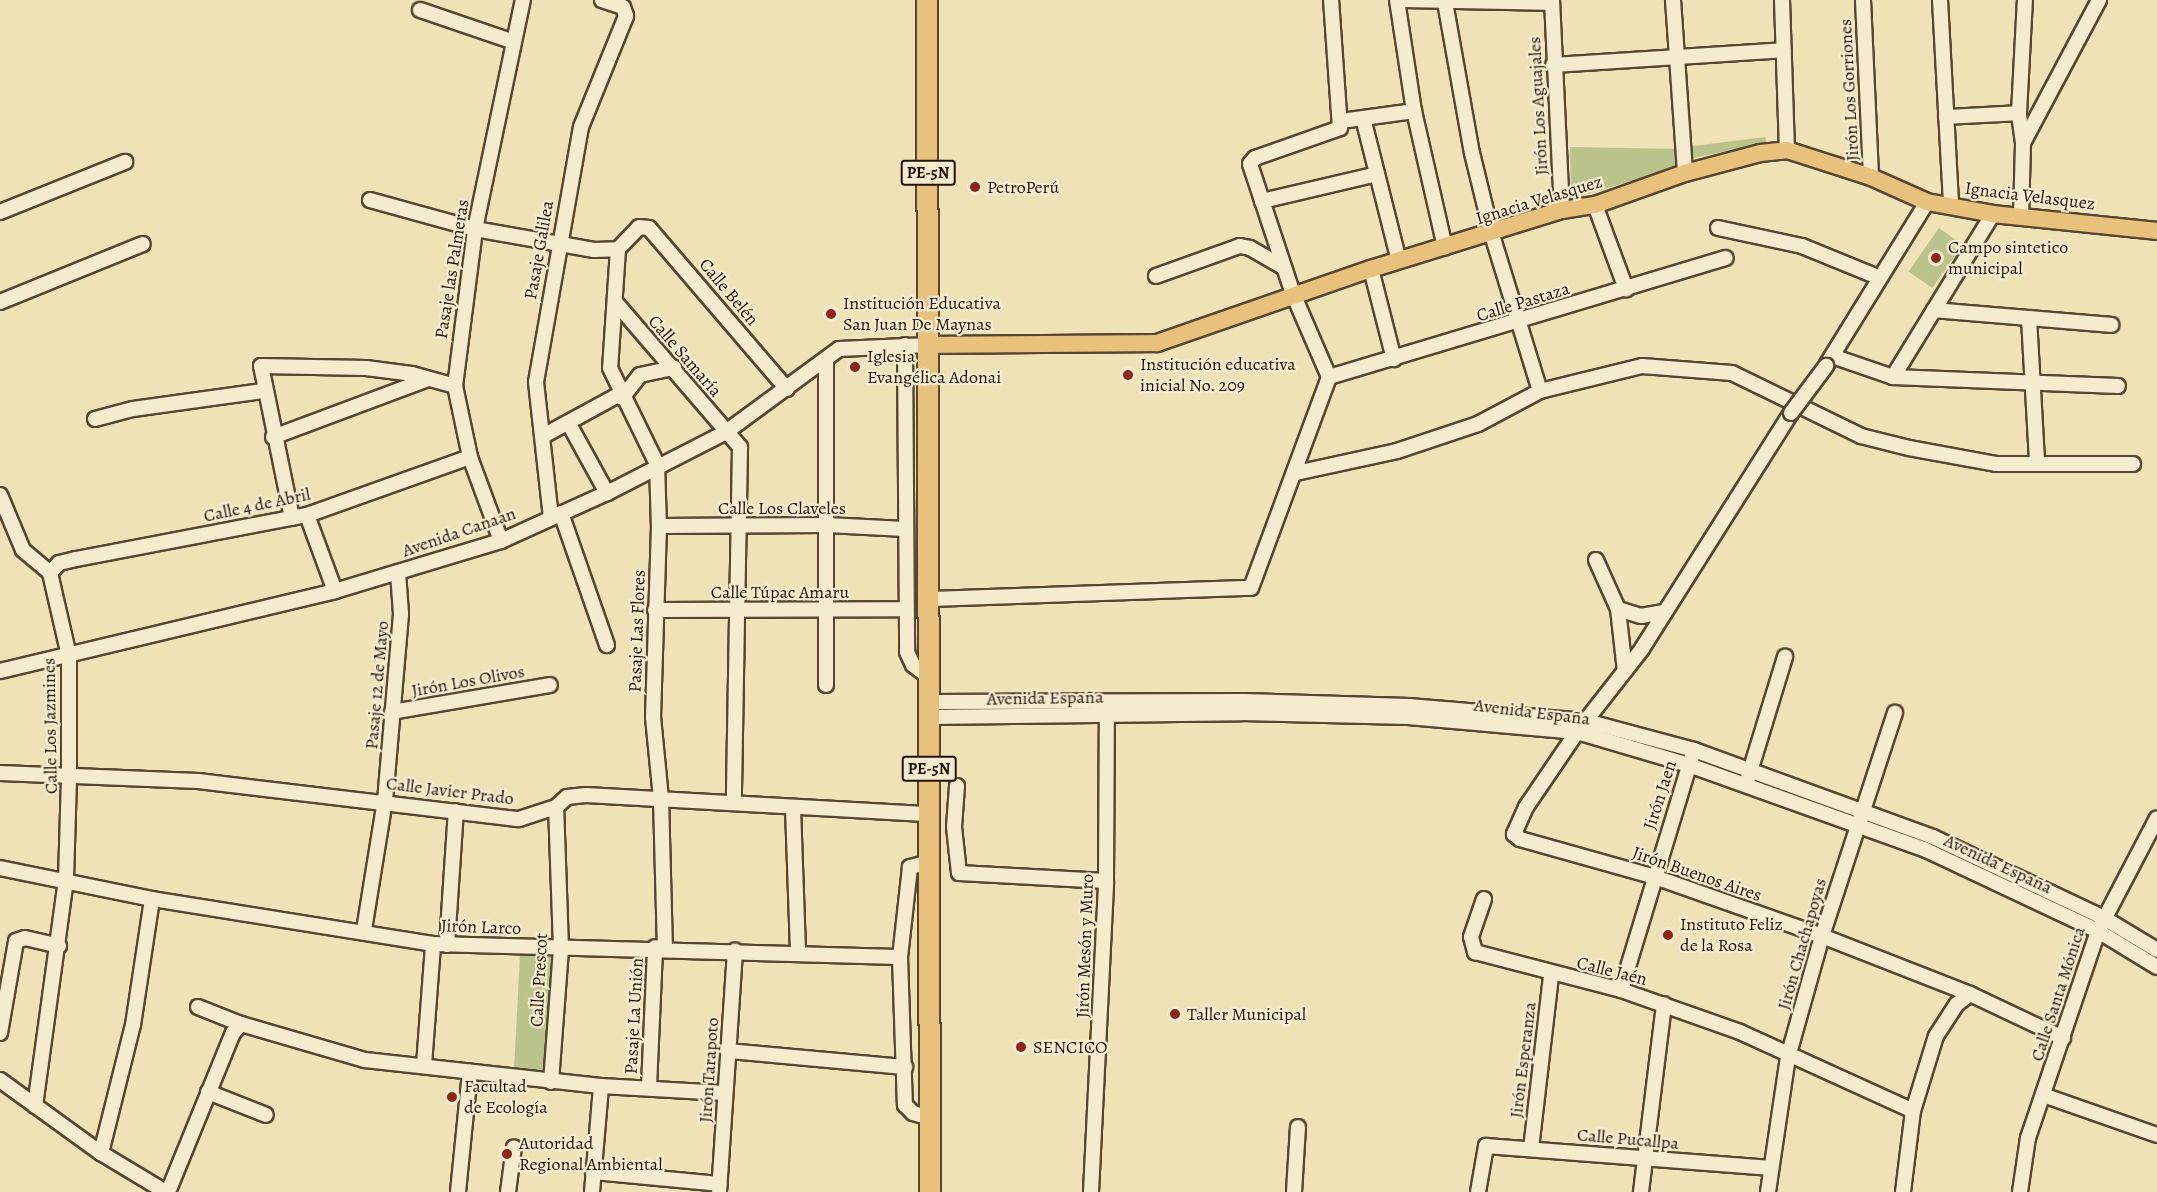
<!DOCTYPE html>
<meta charset="utf-8">
<style>
body{margin:0}
#map{position:relative;width:2157px;height:1192px;overflow:hidden;background:#efe2b7;font-family:Alegreya,serif}
div>[style]{position:absolute}
[style*='--x']{left:calc(var(--x)*1px);top:calc(var(--y)*1px);width:calc(var(--w)*1px);rotate:calc(var(--a)*1deg)}
.green>*{inset:0;background:#bbc38d;transform-origin:0 0}
.roads{filter:drop-shadow(2px 0 #564632) drop-shadow(-2px 0 #564632) drop-shadow(0 2px #564632) drop-shadow(0 -2px #564632)}
.minor>*{height:14px;margin:-7px;padding:0 7px;transform-origin:7px;border-radius:7px;background:#f5ecd0}
.major>*{height:16px;margin:-8px;padding:0 8px;transform-origin:8px;border-radius:8px;background:#e8c17c}
.highway>*{height:20px;margin:-10px;padding:0 10px;transform-origin:10px;border-radius:10px;background:#e8c17c}
.bridges{filter:drop-shadow(2px 0 #564632) drop-shadow(-2px 0 #564632) drop-shadow(0 2px #564632) drop-shadow(0 -2px #564632)}
.minor-bridge>*{height:14px;margin:-7px;padding:0 7px;transform-origin:7px;border-radius:7px;background:#f5ecd0}
.dots>*{width:16px;height:16px;translate:-50% -50%;box-sizing:border-box;border:3px solid #f5ecd0;border-radius:50%}
span{translate:-50% -50%;white-space:nowrap;text-align:center;line-height:1.15;-webkit-text-stroke:4.5px #f5ecd0;paint-order:stroke}
.shield-label span{padding:2px 4px;background:#f5ecd0;border:2px solid;border-radius:4px;-webkit-text-stroke-width:0}
.shield-label{font-size:16px;color:#231206;font-weight:700}
.street-label{font-size:18px;color:#231206}
.poi-label{font-size:18px;color:#231206}
.left{translate:0 -50%;text-align:left}
</style>
<div id="map">
<div class="green">
<i style="clip-path:polygon(1765px 137px,1767px 143px,1693px 158px,1693px 146px)"></i>
<i style="clip-path:polygon(1570px 147px,1681px 149px,1684px 165px,1571px 199px)"></i>
<i style="left:1939px;top:228px;width:29px;height:53px;rotate:35deg"></i>
<i style="left:520px;top:955px;width:34px;height:116px;rotate:3deg"></i>
</div>
<div class="roads">
<div class="minor">
<i style="--x:1397;--y:0;--w:112;--a:81.3"></i>
<i style="--x:1414;--y:111;--w:140;--a:77.2"></i>
<i style="--x:1398;--y:0;--w:153;--a:1.1"></i>
<i style="--x:1552;--y:0;--w:210;--a:87.3"></i>
<i style="--x:1673;--y:0;--w:173;--a:86"></i>
<i style="--x:1782;--y:0;--w:150;--a:88.1"></i>
<i style="--x:1863;--y:0;--w:177;--a:87.4"></i>
<i style="--x:1940;--y:0;--w:205;--a:86.9"></i>
<i style="--x:1445;--y:2;--w:153;--a:79.9"></i>
<i style="--x:1472;--y:153;--w:84;--a:76.3"></i>
<i style="--x:1492;--y:235;--w:163;--a:72.9"></i>
<i style="--x:420;--y:10;--w:99;--a:18.8"></i>
<i style="--x:1553;--y:65;--w:231;--a:-3.7"></i>
<i style="--x:1946;--y:117;--w:73;--a:-3.1"></i>
<i style="--x:1363;--y:118;--w:147;--a:75.9"></i>
<i style="--x:1341;--y:121;--w:74;--a:-7.8"></i>
<i style="--x:2023;--y:143;--w:162;--a:-62"></i>
<i style="--x:370;--y:200;--w:109;--a:15.4"></i>
<i style="--x:475;--y:229;--w:121;--a:10"></i>
<i style="--x:594;--y:250;--w:24;--a:-2"></i>
<i style="--x:618;--y:249;--w:30;--a:-46"></i>
<i style="--x:639;--y:227;--w:10;--a:6"></i>
<i style="--x:649;--y:228;--w:212;--a:49.4"></i>
<i style="--x:1262;--y:201;--w:118;--a:-13.2"></i>
<i style="--x:1595;--y:205;--w:90;--a:69.7"></i>
<i style="--x:0;--y:212;--w:135;--a:-21.8"></i>
<i style="--x:2021;--y:216;--w:73;--a:-88.4"></i>
<i style="--x:2023;--y:143;--w:30;--a:-98"></i>
<i style="--x:2019;--y:113;--w:113;--a:-87"></i>
<i style="--x:1718;--y:228;--w:86;--a:12.1"></i>
<i style="--x:1802;--y:246;--w:82;--a:22.2"></i>
<i style="--x:618;--y:249;--w:119;--a:93.8"></i>
<i style="--x:610;--y:368;--w:107;--a:63.9"></i>
<i style="--x:657;--y:464;--w:62;--a:88.2"></i>
<i style="--x:659;--y:526;--w:191;--a:91.8"></i>
<i style="--x:653;--y:717;--w:81;--a:84.4"></i>
<i style="--x:661;--y:798;--w:149;--a:88.5"></i>
<i style="--x:1371;--y:269;--w:93;--a:75.7"></i>
<i style="--x:1156;--y:276;--w:89;--a:-19.7"></i>
<i style="--x:1240;--y:246;--w:10;--a:11"></i>
<i style="--x:1250;--y:248;--w:39;--a:30"></i>
<i style="--x:0;--y:302;--w:154;--a:-22.1"></i>
<i style="--x:617;--y:304;--w:189;--a:49.3"></i>
<i style="--x:740;--y:447;--w:356;--a:91"></i>
<i style="--x:1934;--y:310;--w:178;--a:4.8"></i>
<i style="--x:2029;--y:318;--w:145;--a:86.8"></i>
<i style="--x:905;--y:345;--w:307;--a:89.6"></i>
<i style="--x:907;--y:652;--w:14;--a:65"></i>
<i style="--x:913;--y:665;--w:20;--a:37"></i>
<i style="--x:1832;--y:356;--w:65;--a:19"></i>
<i style="--x:1893;--y:377;--w:225;--a:2.3"></i>
<i style="--x:1827;--y:364;--w:190;--a:-58.3"></i>
<i style="--x:1329;--y:377;--w:414;--a:-16.7"></i>
<i style="--x:1893;--y:377;--w:191;--a:-58.5"></i>
<i style="--x:622;--y:398;--w:29;--a:-52"></i>
<i style="--x:640;--y:375;--w:35;--a:-12"></i>
<i style="--x:1791;--y:413;--w:279;--a:122.3"></i>
<i style="--x:1642;--y:649;--w:105;--a:128.1"></i>
<i style="--x:1577;--y:732;--w:91;--a:124.2"></i>
<i style="--x:1526;--y:807;--w:30;--a:114"></i>
<i style="--x:1514;--y:834;--w:8;--a:40"></i>
<i style="--x:1520;--y:839;--w:137;--a:15.7"></i>
<i style="--x:1652;--y:876;--w:180;--a:19.4"></i>
<i style="--x:1822;--y:936;--w:159;--a:21.4"></i>
<i style="--x:1970;--y:994;--w:103;--a:25.3"></i>
<i style="--x:95;--y:419;--w:39;--a:-15"></i>
<i style="--x:133;--y:409;--w:131;--a:-7.9"></i>
<i style="--x:569;--y:424;--w:79;--a:61.2"></i>
<i style="--x:543;--y:436;--w:88;--a:-28.6"></i>
<i style="--x:273;--y:437;--w:165;--a:-20.5"></i>
<i style="--x:1296;--y:473;--w:103;--a:-12.3"></i>
<i style="--x:1397;--y:451;--w:85;--a:-18.4"></i>
<i style="--x:1478;--y:424;--w:70;--a:-28"></i>
<i style="--x:1540;--y:391;--w:105;--a:-13.8"></i>
<i style="--x:1642;--y:366;--w:90;--a:4.4"></i>
<i style="--x:1732;--y:373;--w:144;--a:26"></i>
<i style="--x:1861;--y:436;--w:49;--a:14"></i>
<i style="--x:1909;--y:448;--w:88;--a:10.4"></i>
<i style="--x:1996;--y:464;--w:137;--a:0"></i>
<i style="--x:0;--y:495;--w:60;--a:67.3"></i>
<i style="--x:23;--y:550;--w:35;--a:40"></i>
<i style="--x:561;--y:513;--w:140;--a:70.8"></i>
<i style="--x:307;--y:515;--w:81;--a:69.8"></i>
<i style="--x:292;--y:518;--w:155;--a:-101.5"></i>
<i style="--x:261;--y:366;--w:105;--a:1.1"></i>
<i style="--x:366;--y:368;--w:46;--a:7.4"></i>
<i style="--x:412;--y:374;--w:45;--a:15.6"></i>
<i style="--x:551;--y:518;--w:137;--a:-96.3"></i>
<i style="--x:536;--y:382;--w:259;--a:-80"></i>
<i style="--x:581;--y:127;--w:120;--a:-67.9"></i>
<i style="--x:626;--y:16;--w:9;--a:-108"></i>
<i style="--x:623;--y:7;--w:22;--a:-162"></i>
<i style="--x:659;--y:526;--w:168;--a:-0.3"></i>
<i style="--x:827;--y:525;--w:78;--a:2.9"></i>
<i style="--x:501;--y:541;--w:90;--a:-110.3"></i>
<i style="--x:470;--y:457;--w:73;--a:-101.9"></i>
<i style="--x:455;--y:386;--w:158;--a:-82.7"></i>
<i style="--x:475;--y:229;--w:234;--a:-78.2"></i>
<i style="--x:1596;--y:560;--w:54;--a:65.8"></i>
<i style="--x:1618;--y:609;--w:24;--a:17"></i>
<i style="--x:1641;--y:616;--w:23;--a:-10"></i>
<i style="--x:50;--y:573;--w:13;--a:-48"></i>
<i style="--x:59;--y:563;--w:17;--a:-13"></i>
<i style="--x:76;--y:559;--w:235;--a:-10.8"></i>
<i style="--x:307;--y:515;--w:173;--a:-19.6"></i>
<i style="--x:931;--y:599;--w:320;--a:-2"></i>
<i style="--x:1251;--y:588;--w:225;--a:-69.7"></i>
<i style="--x:1329;--y:377;--w:90;--a:-113.4"></i>
<i style="--x:1293;--y:294;--w:137;--a:-108.3"></i>
<i style="--x:1250;--y:164;--w:8;--a:-50"></i>
<i style="--x:1255;--y:158;--w:90;--a:-19.4"></i>
<i style="--x:1340;--y:128;--w:128;--a:-94"></i>
<i style="--x:1618;--y:609;--w:62;--a:83.6"></i>
<i style="--x:655;--y:610;--w:250;--a:-0.2"></i>
<i style="--x:0;--y:671;--w:344;--a:-13.4"></i>
<i style="--x:335;--y:591;--w:173;--a:-16.8"></i>
<i style="--x:501;--y:541;--w:116;--a:-24.4"></i>
<i style="--x:607;--y:493;--w:134;--a:-27.1"></i>
<i style="--x:726;--y:432;--w:140;--a:-36.3"></i>
<i style="--x:839;--y:349;--w:90;--a:-2.5"></i>
<i style="--x:826;--y:685;--w:326;--a:-90"></i>
<i style="--x:929;--y:702;--w:315;--a:-0.2"></i>
<i style="--x:1244;--y:701;--w:165;--a:1.7"></i>
<i style="--x:1409;--y:706;--w:178;--a:4.8"></i>
<i style="--x:1586;--y:721;--w:112;--a:15"></i>
<i style="--x:1694;--y:750;--w:254;--a:20"></i>
<i style="--x:1933;--y:837;--w:189;--a:25.3"></i>
<i style="--x:2104;--y:918;--w:62;--a:31.1"></i>
<i style="--x:392;--y:712;--w:160;--a:-9.7"></i>
<i style="--x:929;--y:717;--w:313;--a:-0.7"></i>
<i style="--x:1242;--y:713;--w:166;--a:1.4"></i>
<i style="--x:1408;--y:717;--w:170;--a:5.1"></i>
<i style="--x:1577;--y:732;--w:117;--a:16.4"></i>
<i style="--x:1689;--y:765;--w:252;--a:19.7"></i>
<i style="--x:1926;--y:850;--w:190;--a:25.2"></i>
<i style="--x:2098;--y:931;--w:69;--a:31.4"></i>
<i style="--x:0;--y:773;--w:198;--a:2.3"></i>
<i style="--x:198;--y:781;--w:323;--a:6.8"></i>
<i style="--x:519;--y:819;--w:39;--a:-18"></i>
<i style="--x:556;--y:807;--w:15;--a:-42"></i>
<i style="--x:567;--y:797;--w:19;--a:-6"></i>
<i style="--x:586;--y:795;--w:344;--a:3.2"></i>
<i style="--x:1748;--y:778;--w:127;--a:-73"></i>
<i style="--x:957;--y:786;--w:41;--a:94.2"></i>
<i style="--x:954;--y:827;--w:46;--a:83.8"></i>
<i style="--x:959;--y:873;--w:147;--a:3.1"></i>
<i style="--x:793;--y:808;--w:143;--a:88"></i>
<i style="--x:929;--y:862;--w:20;--a:165"></i>
<i style="--x:910;--y:867;--w:91;--a:96.3"></i>
<i style="--x:900;--y:957;--w:148;--a:88.1"></i>
<i style="--x:905;--y:1105;--w:11;--a:45"></i>
<i style="--x:913;--y:1113;--w:18;--a:16"></i>
<i style="--x:0;--y:868;--w:155;--a:11.5"></i>
<i style="--x:152;--y:899;--w:285;--a:9.1"></i>
<i style="--x:433;--y:944;--w:467;--a:1.6"></i>
<i style="--x:1484;--y:899;--w:40;--a:108.9"></i>
<i style="--x:1471;--y:937;--w:16;--a:75"></i>
<i style="--x:1475;--y:952;--w:151;--a:14.6"></i>
<i style="--x:1621;--y:990;--w:126;--a:19.4"></i>
<i style="--x:1740;--y:1032;--w:190;--a:24.5"></i>
<i style="--x:364;--y:930;--w:131;--a:-80.8"></i>
<i style="--x:385;--y:801;--w:188;--a:-85.1"></i>
<i style="--x:401;--y:614;--w:42;--a:-94.1"></i>
<i style="--x:447;--y:945;--w:134;--a:-86.2"></i>
<i style="--x:1621;--y:990;--w:245;--a:-73.1"></i>
<i style="--x:198;--y:1007;--w:46;--a:21.6"></i>
<i style="--x:0;--y:1033;--w:93;--a:-80.1"></i>
<i style="--x:16;--y:941;--w:9;--a:-18"></i>
<i style="--x:25;--y:938;--w:35;--a:13"></i>
<i style="--x:729;--y:1051;--w:177;--a:5.2"></i>
<i style="--x:424;--y:1065;--w:121;--a:-85.7"></i>
<i style="--x:0;--y:1080;--w:125;--a:35.9"></i>
<i style="--x:101;--y:1153;--w:76;--a:31"></i>
<i style="--x:551;--y:1082;--w:134;--a:-85.7"></i>
<i style="--x:561;--y:948;--w:141;--a:-92"></i>
<i style="--x:649;--y:1087;--w:140;--a:-87.5"></i>
<i style="--x:208;--y:1092;--w:62;--a:21.6"></i>
<i style="--x:2043;--y:1095;--w:121;--a:19.3"></i>
<i style="--x:35;--y:1106;--w:229;--a:-82.2"></i>
<i style="--x:66;--y:879;--w:103;--a:-88.3"></i>
<i style="--x:69;--y:776;--w:120;--a:-90"></i>
<i style="--x:69;--y:656;--w:85;--a:-102.9"></i>
<i style="--x:1531;--y:1149;--w:175;--a:-83.4"></i>
<i style="--x:101;--y:1153;--w:132;--a:-76"></i>
<i style="--x:133;--y:1025;--w:127;--a:-81.4"></i>
<i style="--x:593;--y:1172;--w:127;--a:5.4"></i>
<i style="--x:168;--y:1192;--w:172;--a:-67.8"></i>
<i style="--x:233;--y:1033;--w:12;--a:-48"></i>
<i style="--x:241;--y:1024;--w:129;--a:16.2"></i>
<i style="--x:365;--y:1060;--w:237;--a:6.3"></i>
<i style="--x:601;--y:1086;--w:123;--a:3.3"></i>
<i style="--x:458;--y:1192;--w:121;--a:-84.3"></i>
<i style="--x:508;--y:1192;--w:45;--a:-82.4"></i>
<i style="--x:592;--y:1192;--w:106;--a:-85.1"></i>
<i style="--x:719;--y:1192;--w:242;--a:-86.2"></i>
<i style="--x:1091;--y:1192;--w:311;--a:-87.2"></i>
<i style="--x:1106;--y:881;--w:173;--a:-89.7"></i>
<i style="--x:1294;--y:1192;--w:65;--a:-86.5"></i>
<i style="--x:1478;--y:1192;--w:47;--a:-80.1"></i>
<i style="--x:1486;--y:1146;--w:286;--a:4.4"></i>
<i style="--x:1641;--y:1192;--w:189;--a:-83"></i>
<i style="--x:1768;--y:1192;--w:136;--a:-81.6"></i>
<i style="--x:1788;--y:1057;--w:126;--a:-74.3"></i>
<i style="--x:1822;--y:936;--w:235;--a:-71.9"></i>
<i style="--x:1903;--y:1192;--w:82;--a:-83"></i>
<i style="--x:1913;--y:1111;--w:78;--a:-73"></i>
<i style="--x:1936;--y:1036;--w:38;--a:-57"></i>
<i style="--x:1957;--y:1004;--w:16;--a:-38"></i>
<i style="--x:2020;--y:1192;--w:55;--a:-81.6"></i>
<i style="--x:2028;--y:1138;--w:219;--a:-71.3"></i>
<i style="--x:2098;--y:931;--w:127;--a:-62.4"></i>
</div>
<div class="major">
<i style="--x:929;--y:345;--w:228;--a:-0.5"></i>
<i style="--x:1157;--y:343;--w:226;--a:-19.1"></i>
<i style="--x:1371;--y:269;--w:200;--a:-17.2"></i>
<i style="--x:1562;--y:210;--w:33;--a:-9"></i>
<i style="--x:1595;--y:205;--w:96;--a:-19.6"></i>
<i style="--x:1685;--y:173;--w:78;--a:-14.9"></i>
<i style="--x:1760;--y:153;--w:27;--a:-6"></i>
<i style="--x:1787;--y:150;--w:88;--a:17.8"></i>
<i style="--x:1871;--y:177;--w:61;--a:24.1"></i>
<i style="--x:1927;--y:202;--w:67;--a:10.3"></i>
<i style="--x:1993;--y:214;--w:165;--a:5.9"></i>
</div>
<div class="highway">
<i style="--x:927;--y:0;--w:1192;--a:89.86"></i>
</div>
</div>
<div class="bridges">
<div class="minor-bridge">
<i style="--x:1791;--y:413;--w:59;--a:-53.3"></i>
</div>
</div>
<div class="dots">
<i style="left:975px;top:187px;background:#8f2418"></i>
<i style="left:1936px;top:258px;background:#8f2418"></i>
<i style="left:831px;top:314px;background:#8f2418"></i>
<i style="left:855px;top:367px;background:#8f2418"></i>
<i style="left:1128px;top:375px;background:#8f2418"></i>
<i style="left:1668px;top:935px;background:#8f2418"></i>
<i style="left:1175px;top:1014px;background:#8f2418"></i>
<i style="left:1021px;top:1047px;background:#8f2418"></i>
<i style="left:452px;top:1097px;background:#8f2418"></i>
<i style="left:507px;top:1154px;background:#8f2418"></i>
</div>
<div class="shield-label">
<span style="left:928px;top:173px">PE-5N</span>
<span style="left:929px;top:769px">PE-5N</span>
</div>
<div class="street-label">
<span style="left:1849px;top:90px;rotate:-93deg">Jirón Los Gorriones</span>
<span style="left:1538px;top:106px;rotate:-93deg">Jirón Los Aguajales</span>
<span style="left:2030px;top:196px;rotate:7deg">Ignacia Velasquez</span>
<span style="left:1539px;top:200px;rotate:-17deg">Ignacia Velasquez</span>
<span style="left:539px;top:250px;rotate:-80deg">Pasaje Galilea</span>
<span style="left:452px;top:269px;rotate:-81deg">Pasaje las Palmeras</span>
<span style="left:729px;top:292px;rotate:50deg">Calle Belén</span>
<span style="left:1523px;top:302px;rotate:-17deg">Calle Pastaza</span>
<span style="left:685px;top:356px;rotate:49deg">Calle Samaría</span>
<span style="left:257px;top:505px;rotate:-12deg">Calle 4 de Abril</span>
<span style="left:782px;top:508px">Calle Los Claveles</span>
<span style="left:459px;top:532px;rotate:-19deg">Avenida Canaan</span>
<span style="left:780px;top:592px">Calle Túpac Amaru</span>
<span style="left:637px;top:631px;rotate:-88deg">Pasaje Las Flores</span>
<span style="left:468px;top:681px;rotate:-10deg">Jirón Los Olivos</span>
<span style="left:377px;top:685px;rotate:-85deg">Pasaje 12 de Mayo</span>
<span style="left:1045px;top:698px;rotate:-1deg">Avenida España</span>
<span style="left:1532px;top:712px;rotate:7deg">Avenida España</span>
<span style="left:50px;top:726px;rotate:-91deg">Calle Los Jazmines</span>
<span style="left:450px;top:791px;rotate:7deg">Calle Javier Prado</span>
<span style="left:1660px;top:795px;rotate:-72deg">Jirón Jaen</span>
<span style="left:1998px;top:864px;rotate:25deg">Avenida España</span>
<span style="left:1697px;top:874px;rotate:19deg">Jirón Buenos Aires</span>
<span style="left:481px;top:927px;rotate:2deg">Jirón Larco</span>
<span style="left:1802px;top:944px;rotate:-74deg">Jirón Chachapoyas</span>
<span style="left:1085px;top:946px;rotate:-88deg">Jirón Mesón y Muro</span>
<span style="left:1612px;top:971px;rotate:14deg">Calle Jaén</span>
<span style="left:539px;top:980px;rotate:-87deg">Calle Prescot</span>
<span style="left:2058px;top:994px;rotate:-72deg">Calle Santa Mónica</span>
<span style="left:634px;top:1016px;rotate:-87deg">Pasaje La Unión</span>
<span style="left:1523px;top:1060px;rotate:-83deg">Jirón Esperanza</span>
<span style="left:709px;top:1070px;rotate:-86deg">Jirón Tarapoto</span>
<span style="left:1628px;top:1139px;rotate:5deg">Calle Pucallpa</span>
</div>
<div class="poi-label">
<span class="left" style="left:987px;top:187px">PetroPerú</span>
<span class="left" style="left:1948px;top:258px">Campo sintetico<br>municipal</span>
<span class="left" style="left:843px;top:314px">Institución Educativa<br>San Juan De Maynas</span>
<span class="left" style="left:867px;top:367px">Iglesia<br>Evangélica Adonai</span>
<span class="left" style="left:1140px;top:375px">Institución educativa<br>inicial No. 209</span>
<span class="left" style="left:1680px;top:935px">Instituto Feliz<br>de la Rosa</span>
<span class="left" style="left:1187px;top:1014px">Taller Municipal</span>
<span class="left" style="left:1033px;top:1047px">SENCICO</span>
<span class="left" style="left:464px;top:1097px">Facultad<br>de Ecología</span>
<span class="left" style="left:519px;top:1154px">Autoridad<br>Regional Ambiental</span>
</div>
</div>
